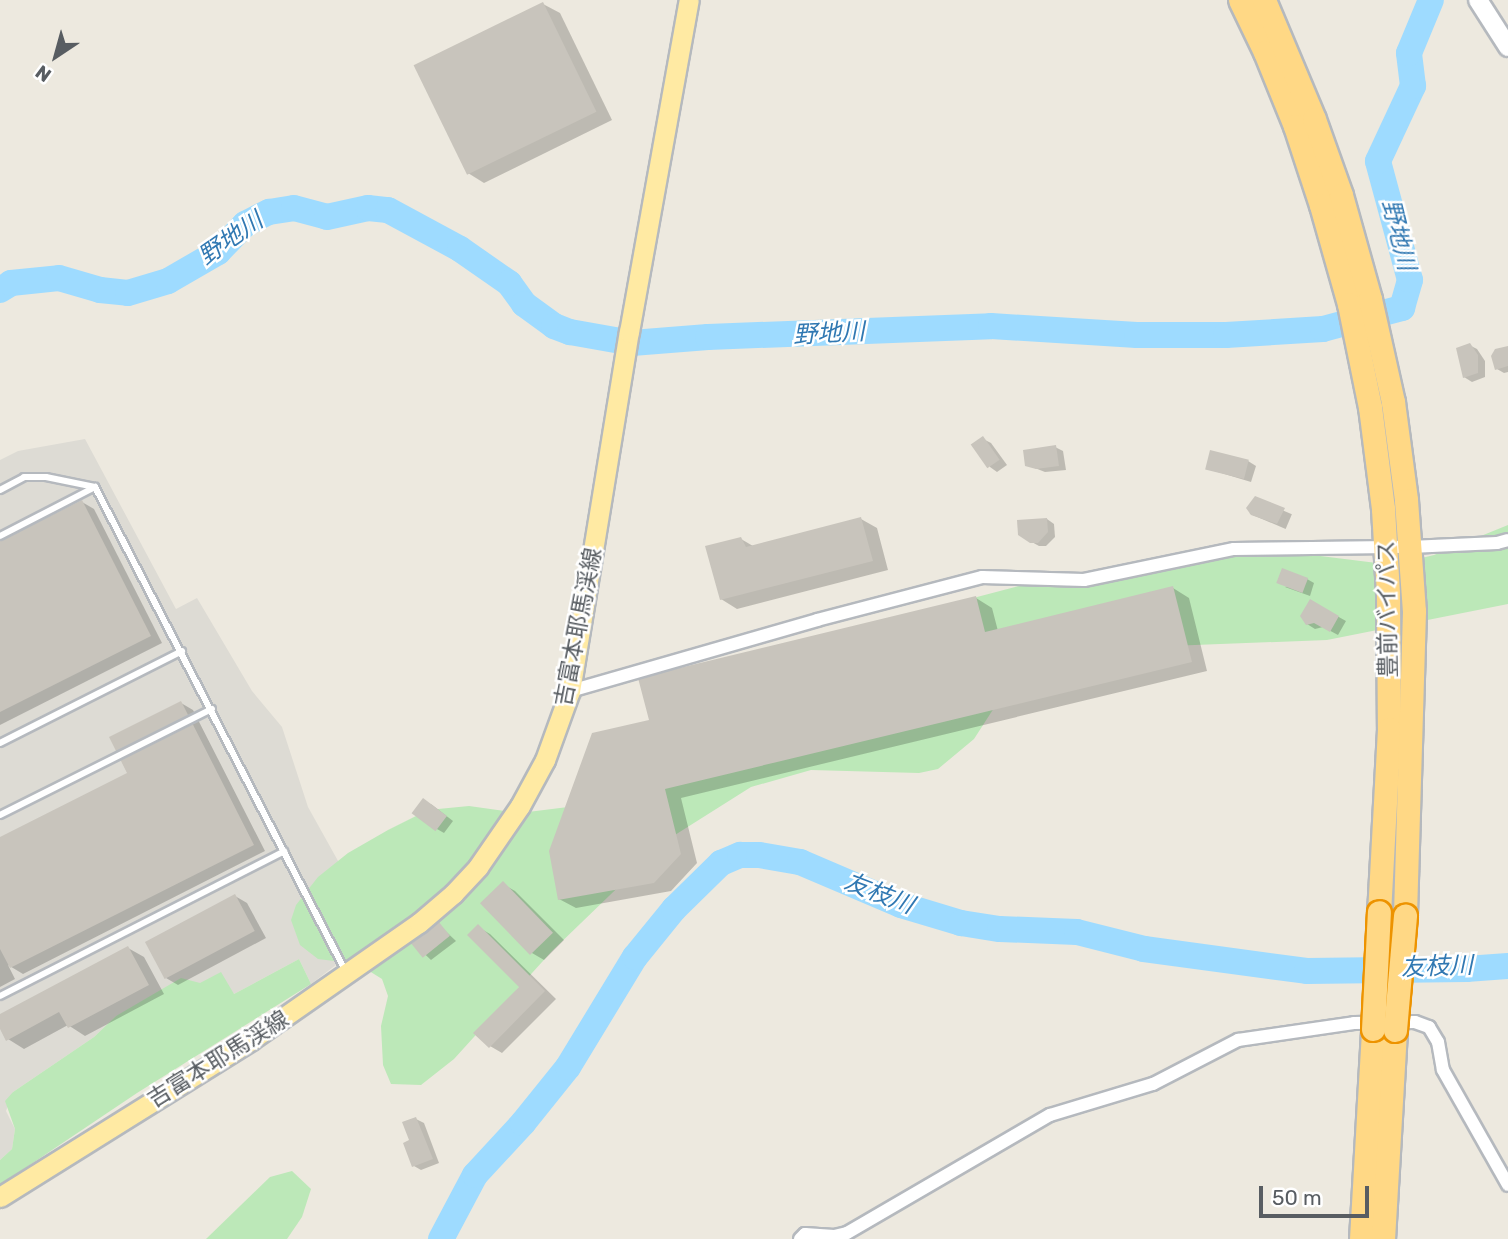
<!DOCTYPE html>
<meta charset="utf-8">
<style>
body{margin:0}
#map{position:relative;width:1508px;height:1239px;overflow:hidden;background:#ede9df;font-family:Rubik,"Noto Sans JP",sans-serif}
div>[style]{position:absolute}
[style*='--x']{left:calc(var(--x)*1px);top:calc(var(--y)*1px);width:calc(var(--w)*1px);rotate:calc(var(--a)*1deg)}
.industrial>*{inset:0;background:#dddbd4}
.green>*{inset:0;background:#bce8b8}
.shadow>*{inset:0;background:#0003;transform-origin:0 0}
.river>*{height:26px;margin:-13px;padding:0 13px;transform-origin:13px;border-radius:13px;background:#9edbff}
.building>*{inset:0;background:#c8c4bc;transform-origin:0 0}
.roads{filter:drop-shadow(2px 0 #b5b9be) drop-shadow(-2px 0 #b5b9be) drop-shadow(0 2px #b5b9be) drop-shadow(0 -2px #b5b9be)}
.lane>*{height:6px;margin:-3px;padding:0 3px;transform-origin:3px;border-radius:3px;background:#fff}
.street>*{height:12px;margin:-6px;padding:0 6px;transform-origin:6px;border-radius:6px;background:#fff}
.secondary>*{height:18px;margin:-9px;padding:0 9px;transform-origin:9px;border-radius:9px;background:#fff}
.primary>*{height:19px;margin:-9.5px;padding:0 9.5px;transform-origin:9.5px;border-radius:9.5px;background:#ffeaa3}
.highway>*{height:23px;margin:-11.5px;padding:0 11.5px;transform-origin:11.5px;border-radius:11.5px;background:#ffd885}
.bridges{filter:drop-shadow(2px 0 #ed9300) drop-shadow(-2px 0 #ed9300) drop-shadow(0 2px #ed9300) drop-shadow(0 -2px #ed9300)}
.highway-bridge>*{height:23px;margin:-11.5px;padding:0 11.5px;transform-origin:11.5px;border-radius:11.5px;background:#ffd885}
span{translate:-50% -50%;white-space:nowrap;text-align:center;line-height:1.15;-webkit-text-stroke:5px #fff;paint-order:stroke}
.street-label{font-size:23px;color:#585d62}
.water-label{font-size:24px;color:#3078b2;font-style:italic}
.north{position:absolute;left:21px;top:21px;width:70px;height:70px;-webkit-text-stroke:5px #fff;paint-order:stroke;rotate:216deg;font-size:19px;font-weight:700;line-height:28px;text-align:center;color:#585d62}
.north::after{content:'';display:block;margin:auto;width:24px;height:32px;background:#585d62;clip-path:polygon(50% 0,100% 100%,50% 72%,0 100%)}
.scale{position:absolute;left:1259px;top:1186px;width:110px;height:32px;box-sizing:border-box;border:4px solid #585d62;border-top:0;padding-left:9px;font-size:21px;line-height:24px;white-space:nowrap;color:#585d62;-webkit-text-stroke:5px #fff;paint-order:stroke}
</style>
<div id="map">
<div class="industrial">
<i style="clip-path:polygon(85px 439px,176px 609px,197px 598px,252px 691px,282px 727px,308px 807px,352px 886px,362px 945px,311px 984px,299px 959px,234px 994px,200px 983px,116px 1016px,94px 1037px,13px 1092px,6px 1111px,15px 1129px,12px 1149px,0 1160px,0 460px,18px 451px)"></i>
</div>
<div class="green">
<i style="clip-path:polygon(1508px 525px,1508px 604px,1327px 640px,1169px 646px,994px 708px,974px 739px,938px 769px,919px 773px,811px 770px,751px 787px,667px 840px,552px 951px,454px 1059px,421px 1085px,391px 1084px,383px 1065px,381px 1026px,388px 996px,382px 979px,358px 964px,318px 959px,300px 945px,291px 920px,296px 905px,318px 877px,348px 853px,388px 830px,428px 810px,469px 806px,520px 813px,576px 806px,897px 618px,1023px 585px,1199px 555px,1288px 552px,1393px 565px,1434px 555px)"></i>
<i style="clip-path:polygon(299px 959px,311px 984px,137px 1093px,0 1185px,0 1160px,12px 1149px,15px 1129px,5px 1101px,13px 1092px,94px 1037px,116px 1016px,181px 978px,200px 983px,221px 972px,234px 994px)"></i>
<i style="clip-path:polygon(292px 1171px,311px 1189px,302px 1217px,287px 1239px,206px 1239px,270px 1177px)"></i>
</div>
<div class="shadow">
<i style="clip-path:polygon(543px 4px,560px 13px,612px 120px,484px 183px,468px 173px)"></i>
<i style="clip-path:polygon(1469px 345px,1477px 349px,1485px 361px,1485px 377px,1472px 382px,1464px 377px)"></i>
<i style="clip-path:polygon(1508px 347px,1508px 372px,1504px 373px,1497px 369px)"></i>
<i style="clip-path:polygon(983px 439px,991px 443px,1007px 465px,997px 472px,990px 467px)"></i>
<i style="clip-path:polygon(1055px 447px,1063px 451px,1066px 470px,1045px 472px,1027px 465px)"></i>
<i style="clip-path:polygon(1248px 461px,1256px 466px,1251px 482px,1208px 469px)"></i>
<i style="left:1256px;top:499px;width:39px;height:16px;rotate:23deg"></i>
<i style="clip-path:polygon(82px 502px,94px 509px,162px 643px,0 725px,0 543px)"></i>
<i style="clip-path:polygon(861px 519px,877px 528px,888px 570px,737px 609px,721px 599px,741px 539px,753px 546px)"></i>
<i style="clip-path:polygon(1047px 519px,1054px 524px,1055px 537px,1046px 546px,1039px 546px,1030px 541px)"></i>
<i style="clip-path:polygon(1307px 579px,1314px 583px,1310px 596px,1285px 587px)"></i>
<i style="clip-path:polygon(1173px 588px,1189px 598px,1207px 671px,681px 798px,697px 863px,671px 891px,576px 908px,559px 899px,651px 721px,976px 598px,992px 608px,998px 631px)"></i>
<i style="clip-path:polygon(1310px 601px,1346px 621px,1338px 635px,1323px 627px,1315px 629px,1307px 624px)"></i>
<i style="clip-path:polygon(181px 703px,193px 710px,265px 851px,23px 974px,8px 965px,15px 979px,0 987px,0 839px,129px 773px)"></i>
<i style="clip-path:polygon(431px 804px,453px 821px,444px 833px,437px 829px)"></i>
<i style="clip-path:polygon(503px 884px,515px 891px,564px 940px,544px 960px,532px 953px)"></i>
<i style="clip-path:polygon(235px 896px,247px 903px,266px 938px,178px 985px,166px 978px)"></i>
<i style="clip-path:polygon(438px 924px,456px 941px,431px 960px,413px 943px)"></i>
<i style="clip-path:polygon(478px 927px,490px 934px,556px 999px,502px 1053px,490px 1046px,522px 987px)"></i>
<i style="clip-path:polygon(128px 948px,144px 957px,164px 994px,85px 1036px,68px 1025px,24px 1049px,8px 1039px,0 1025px,0 1016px)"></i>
<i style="clip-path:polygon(416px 1119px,424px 1123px,439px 1163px,421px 1170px,414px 1166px)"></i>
</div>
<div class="river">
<i style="--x:0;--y:290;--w:13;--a:-32"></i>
<i style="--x:11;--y:283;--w:48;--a:-5.9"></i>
<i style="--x:59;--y:278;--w:43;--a:16.3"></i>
<i style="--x:100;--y:290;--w:28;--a:6"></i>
<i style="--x:128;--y:293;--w:42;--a:-16.7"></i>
<i style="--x:168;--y:281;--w:58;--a:-30.1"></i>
<i style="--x:218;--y:252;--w:39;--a:-46"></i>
<i style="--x:245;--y:224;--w:27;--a:-27"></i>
<i style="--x:269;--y:212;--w:25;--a:-9"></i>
<i style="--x:294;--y:208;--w:34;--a:15"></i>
<i style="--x:327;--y:217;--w:42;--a:-12.4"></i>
<i style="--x:368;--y:208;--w:20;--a:6"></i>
<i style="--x:388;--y:210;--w:82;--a:28.4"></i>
<i style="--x:460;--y:249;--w:60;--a:34.8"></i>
<i style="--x:509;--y:283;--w:26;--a:54"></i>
<i style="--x:524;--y:304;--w:37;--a:36"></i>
<i style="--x:554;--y:326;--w:17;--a:21"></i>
<i style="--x:570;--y:332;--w:63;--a:10.1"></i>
<i style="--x:632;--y:343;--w:76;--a:-4.5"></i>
<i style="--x:708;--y:337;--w:283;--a:-2.2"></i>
<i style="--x:991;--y:326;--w:146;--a:3.5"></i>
<i style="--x:1137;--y:335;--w:89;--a:0"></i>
<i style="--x:1226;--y:335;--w:97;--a:-3.5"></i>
<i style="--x:1323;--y:329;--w:82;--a:-14.9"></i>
<i style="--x:1402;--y:308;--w:29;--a:-74"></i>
<i style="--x:1410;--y:280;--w:123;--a:-105.1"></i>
<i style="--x:1378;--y:161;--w:83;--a:-65"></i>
<i style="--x:1413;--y:86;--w:33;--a:-97"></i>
<i style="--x:1409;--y:53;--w:57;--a:-67.5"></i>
<i style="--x:441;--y:1239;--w:72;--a:-62"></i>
<i style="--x:475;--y:1175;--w:71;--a:-47.3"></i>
<i style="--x:523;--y:1123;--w:72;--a:-51.2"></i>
<i style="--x:568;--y:1067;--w:129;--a:-58.7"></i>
<i style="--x:635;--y:957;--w:62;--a:-50.9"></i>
<i style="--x:674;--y:909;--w:66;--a:-44.4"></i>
<i style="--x:721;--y:863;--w:21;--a:-23"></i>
<i style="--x:740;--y:855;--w:19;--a:0"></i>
<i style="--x:759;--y:855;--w:42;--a:9.7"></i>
<i style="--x:800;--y:862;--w:110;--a:23.1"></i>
<i style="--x:901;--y:905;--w:63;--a:16.7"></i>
<i style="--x:961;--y:923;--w:39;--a:9"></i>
<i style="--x:1000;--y:929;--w:77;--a:2.2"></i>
<i style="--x:1077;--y:932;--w:69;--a:14.2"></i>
<i style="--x:1144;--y:949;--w:164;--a:7.7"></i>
<i style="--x:1307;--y:971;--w:159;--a:-0.7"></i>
<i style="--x:1466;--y:969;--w:42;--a:-4.1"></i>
</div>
<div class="building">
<i style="left:543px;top:2px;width:122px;height:144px;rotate:64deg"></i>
<i style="clip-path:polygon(1470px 343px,1478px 355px,1478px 373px,1463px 378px,1456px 348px)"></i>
<i style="clip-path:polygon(1508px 346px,1508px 366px,1495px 370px,1491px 356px,1495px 349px)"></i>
<i style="left:983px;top:436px;width:29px;height:15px;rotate:55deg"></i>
<i style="clip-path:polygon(1056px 445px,1059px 466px,1036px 469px,1025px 466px,1023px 450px)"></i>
<i style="left:1210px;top:450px;width:40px;height:20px;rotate:14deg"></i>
<i style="clip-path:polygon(1255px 496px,1285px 508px,1277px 524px,1251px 515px,1246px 508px)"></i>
<i style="clip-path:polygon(82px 500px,151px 636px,0 712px,0 541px)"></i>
<i style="clip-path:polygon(861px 517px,873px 561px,720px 600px,705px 546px,741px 537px,746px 547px)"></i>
<i style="clip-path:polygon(1047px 518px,1048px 532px,1038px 543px,1030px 543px,1018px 535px,1017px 520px)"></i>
<i style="left:1282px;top:568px;width:28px;height:16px;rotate:21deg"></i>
<i style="clip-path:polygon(1173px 586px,1192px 662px,665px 789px,681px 854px,654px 883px,558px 900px,549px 851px,592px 733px,649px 720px,638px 678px,976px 596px,985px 632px)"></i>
<i style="clip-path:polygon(1310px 599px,1339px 616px,1330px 632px,1314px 623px,1306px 625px,1300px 616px)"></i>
<i style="clip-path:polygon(181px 701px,254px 845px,10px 968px,0 949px,0 837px,127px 773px,109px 737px)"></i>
<i style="left:423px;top:798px;width:30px;height:19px;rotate:37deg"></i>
<i style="left:503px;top:881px;width:72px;height:32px;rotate:46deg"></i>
<i style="left:235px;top:894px;width:42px;height:102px;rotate:62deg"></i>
<i style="left:438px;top:921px;width:19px;height:35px;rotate:51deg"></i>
<i style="clip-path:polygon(478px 924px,545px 991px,489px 1048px,473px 1033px,519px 987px,467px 935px)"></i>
<i style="clip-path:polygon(128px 946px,149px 985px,68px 1028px,59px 1012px,6px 1041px,0 1029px,0 1014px)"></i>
<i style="clip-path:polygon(416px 1117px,433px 1159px,412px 1167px,403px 1143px,409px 1140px,402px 1122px)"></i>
</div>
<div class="roads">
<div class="lane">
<i style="--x:0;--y:490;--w:27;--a:-28"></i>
<i style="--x:24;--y:477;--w:22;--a:0"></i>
<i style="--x:46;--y:477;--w:50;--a:11.5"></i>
<i style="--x:95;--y:487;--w:546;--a:62.64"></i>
<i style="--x:0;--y:536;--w:107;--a:-27.3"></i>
<i style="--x:0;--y:743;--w:204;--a:-26.8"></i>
<i style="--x:0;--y:815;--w:237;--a:-26.6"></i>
<i style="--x:0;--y:996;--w:319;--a:-27"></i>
</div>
<div class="street">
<i style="--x:570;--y:691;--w:257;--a:-16"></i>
<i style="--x:817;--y:620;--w:171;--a:-14.6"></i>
<i style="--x:982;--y:577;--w:102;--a:1.7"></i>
<i style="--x:1084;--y:580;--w:153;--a:-11.7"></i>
<i style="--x:1234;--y:549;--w:176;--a:-0.7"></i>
<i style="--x:1410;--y:547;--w:87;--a:-2.6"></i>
<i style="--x:1497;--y:543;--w:11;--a:-15"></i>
<i style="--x:800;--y:1239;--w:7;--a:-45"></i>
<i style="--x:805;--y:1234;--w:29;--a:4"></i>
<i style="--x:834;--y:1236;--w:13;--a:-13"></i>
<i style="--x:847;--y:1233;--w:235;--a:-30.2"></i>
<i style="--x:1050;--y:1115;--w:108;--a:-16.8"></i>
<i style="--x:1153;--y:1084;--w:96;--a:-27.4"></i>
<i style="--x:1238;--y:1040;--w:117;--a:-8.3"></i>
<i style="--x:1354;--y:1023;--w:61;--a:-0.9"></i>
<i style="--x:1415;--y:1022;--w:15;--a:20"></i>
<i style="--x:1429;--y:1027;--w:17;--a:59"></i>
<i style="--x:1438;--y:1042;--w:28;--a:80"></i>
<i style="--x:1443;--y:1070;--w:132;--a:60.5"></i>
</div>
<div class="secondary">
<i style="--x:1478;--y:0;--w:56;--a:57.4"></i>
</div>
<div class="primary">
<i style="--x:0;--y:1197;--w:296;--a:-32"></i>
<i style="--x:251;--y:1040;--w:205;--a:-34.9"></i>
<i style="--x:419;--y:923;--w:45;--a:-40.5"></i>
<i style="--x:453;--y:894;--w:37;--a:-47"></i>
<i style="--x:478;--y:867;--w:74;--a:-55.5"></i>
<i style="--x:520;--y:806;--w:52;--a:-61.5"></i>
<i style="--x:545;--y:760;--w:73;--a:-70.1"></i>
<i style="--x:570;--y:691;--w:364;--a:-80.7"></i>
<i style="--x:629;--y:332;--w:337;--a:-79.8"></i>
</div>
<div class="highway">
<i style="--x:1240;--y:0;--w:58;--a:64.3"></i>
<i style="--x:1265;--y:52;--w:80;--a:67.9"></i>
<i style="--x:1295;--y:126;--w:83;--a:71.8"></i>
<i style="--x:1321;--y:205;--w:103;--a:74.2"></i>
<i style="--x:1349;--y:304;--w:105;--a:78.5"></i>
<i style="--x:1370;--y:407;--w:103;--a:82.7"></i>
<i style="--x:1383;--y:509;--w:85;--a:86.6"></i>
<i style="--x:1388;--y:594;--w:135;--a:89.6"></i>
<i style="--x:1389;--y:729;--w:183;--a:93.1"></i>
<i style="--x:1264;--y:0;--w:129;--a:67.2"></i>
<i style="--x:1314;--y:119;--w:81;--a:70.4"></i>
<i style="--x:1341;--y:195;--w:108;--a:74.4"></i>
<i style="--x:1370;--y:299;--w:106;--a:77.4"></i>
<i style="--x:1393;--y:402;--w:99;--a:82.4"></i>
<i style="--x:1406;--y:500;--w:111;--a:85.9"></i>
<i style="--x:1414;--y:611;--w:304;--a:91.7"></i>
<i style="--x:1361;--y:1239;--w:210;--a:-86.7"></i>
<i style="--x:1383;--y:1239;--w:209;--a:-86.7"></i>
</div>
</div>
<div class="bridges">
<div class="highway-bridge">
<i style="--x:1373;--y:1029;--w:117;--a:-87.1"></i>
<i style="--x:1395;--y:1030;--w:115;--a:-85"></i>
</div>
</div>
<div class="street-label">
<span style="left:1387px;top:609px;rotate:-91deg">豊前バイパス</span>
<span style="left:578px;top:627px;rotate:-79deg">吉富本耶馬渓線</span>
<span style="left:218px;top:1059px;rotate:-32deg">吉富本耶馬渓線</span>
</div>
<div class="water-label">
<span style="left:1398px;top:235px;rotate:76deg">野地川</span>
<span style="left:231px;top:239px;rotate:-35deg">野地川</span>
<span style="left:829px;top:334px;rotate:-3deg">野地川</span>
<span style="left:879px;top:894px;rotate:21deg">友枝川</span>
<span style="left:1437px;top:967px;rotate:-2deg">友枝川</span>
</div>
<div class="north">N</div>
<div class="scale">50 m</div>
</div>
